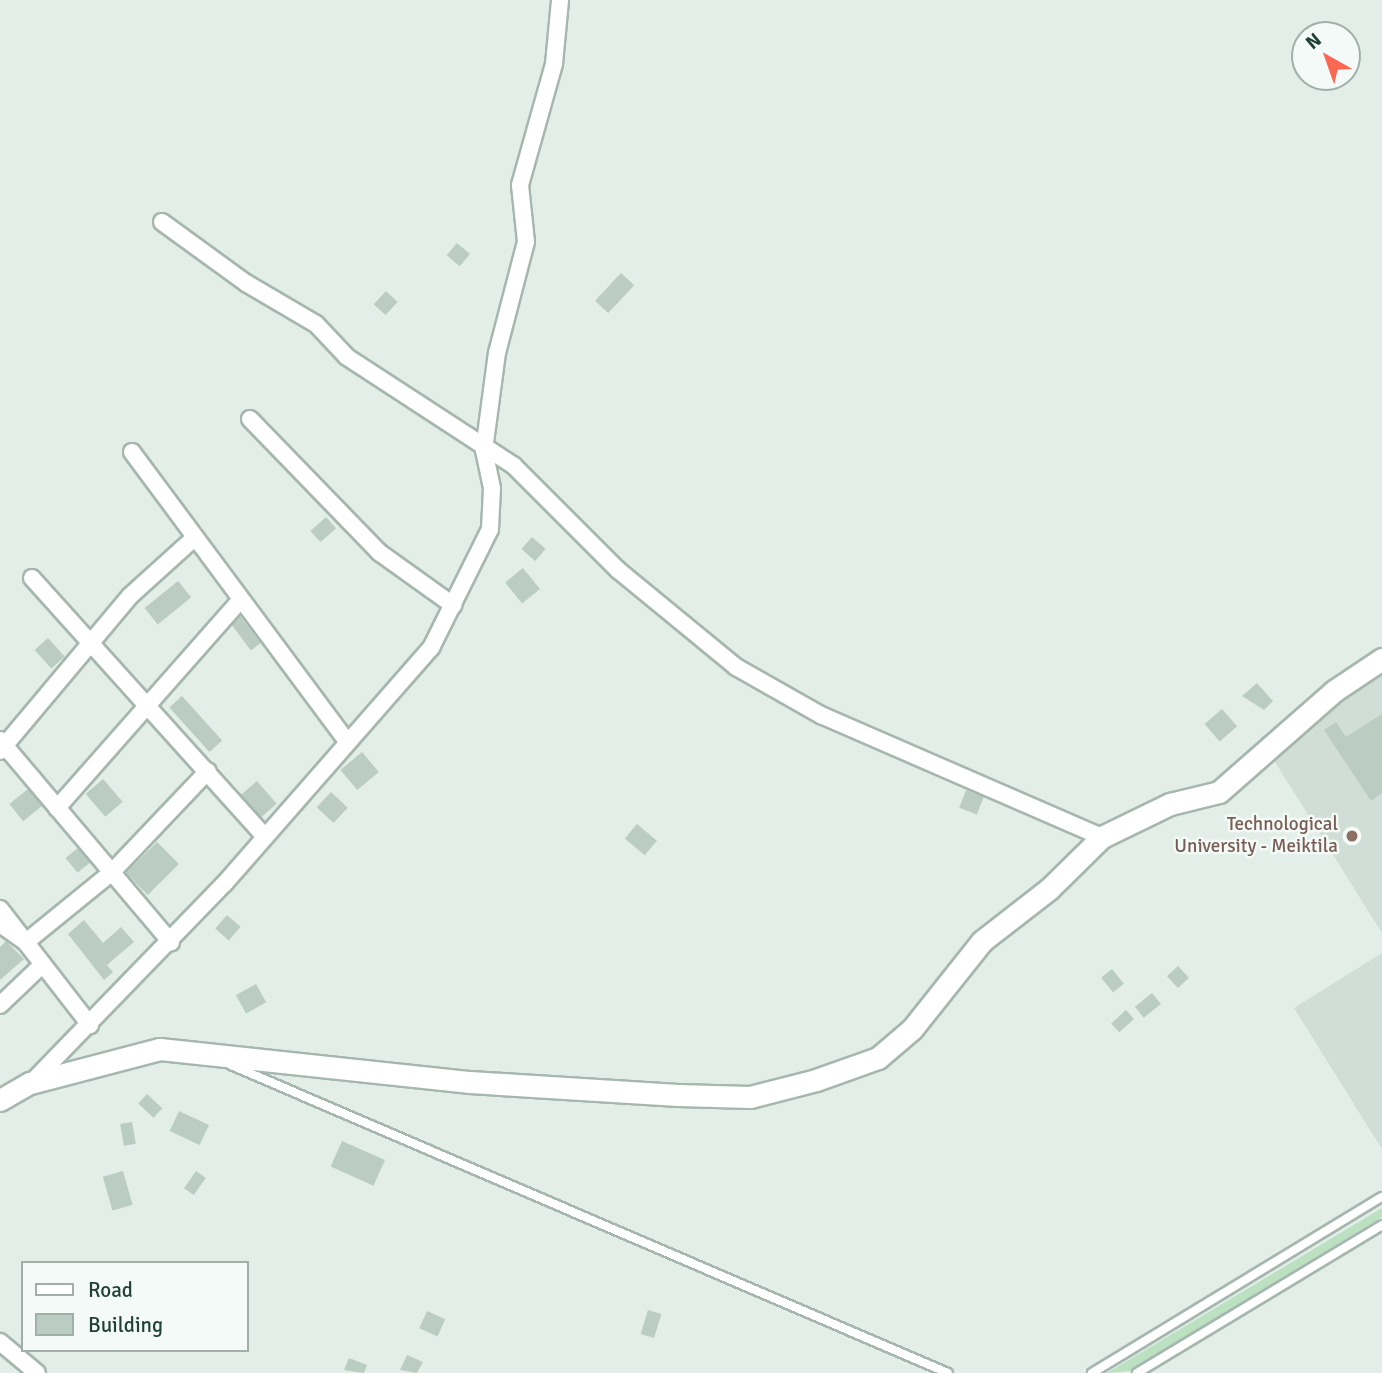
<!DOCTYPE html>
<style>
body{margin:0}
#map{position:relative;width:1382px;height:1373px;overflow:hidden;background:#e3eee8;font-family:Signika,sans-serif}
div>[style]{position:absolute}
[style*='--x']{left:calc(var(--x)*1px);top:calc(var(--y)*1px);width:calc(var(--w)*1px);rotate:calc(var(--a)*1deg)}
.built>*{inset:0;background:#d1ded7}
.green>*{inset:0;background:#bbe1c0}
.building>*{inset:0;background:#bbccc3;transform-origin:0 0}
.roads{filter:drop-shadow(2px 0 #a5b7ae) drop-shadow(-2px 0 #a5b7ae) drop-shadow(0 2px #a5b7ae) drop-shadow(0 -2px #a5b7ae)}
.lane>*{height:8px;margin:-4px;padding:0 4px;transform-origin:4px;border-radius:4px;background:#fff}
.street>*{height:16px;margin:-8px;padding:0 8px;transform-origin:8px;border-radius:8px;background:#fff}
.secondary>*{height:21px;margin:-10.5px;padding:0 10.5px;transform-origin:10.5px;border-radius:10.5px;background:#fff}
.dots>*{width:19px;height:19px;translate:-50% -50%;box-sizing:border-box;border:4px solid #f4faf7;border-radius:50%}
span{translate:-50% -50%;white-space:nowrap;text-align:center;line-height:1.15;-webkit-text-stroke:5px #f4faf7;paint-order:stroke}
.education-label{font-size:19px;color:#785e54}
.right{translate:-100% -50%;text-align:right}
.legend{position:absolute;left:21px;top:1261px;width:228px;height:91px;box-sizing:border-box;background:#f4faf7;border:2px solid #a0b0a9;margin:0;padding:9px 12px;list-style:none;font-size:21px;color:#214134}
.legend li{display:flex;align-items:center;gap:14px;height:35px}
.legend b{width:35px;border:2px solid #a0b0a9}
.north{position:absolute;left:1291px;top:21px;width:70px;height:70px;box-sizing:border-box;background:#f4faf7;border:2px solid #a0b0a9;border-radius:50%;rotate:320deg;font-size:19px;font-weight:700;line-height:28px;text-align:center;color:#214134}
.north::after{content:'';display:block;margin:auto;width:24px;height:32px;background:#fc6754;clip-path:polygon(50% 0,100% 100%,50% 72%,0 100%)}
</style>
<div id="map">
<div class="built">
<i style="clip-path:polygon(1382px 662px,1382px 933px,1260px 738px)"></i>
<i style="clip-path:polygon(1382px 953px,1382px 1149px,1294px 1008px)"></i>
</div>
<div class="green">
<i style="clip-path:polygon(1382px 1208px,1382px 1217px,1130px 1371px,1107px 1373px)"></i>
</div>
<div class="building">
<i style="left:457px;top:243px;width:17px;height:16px;rotate:40deg"></i>
<i style="left:621px;top:273px;width:18px;height:38px;rotate:43deg"></i>
<i style="left:386px;top:291px;width:16px;height:18px;rotate:43deg"></i>
<i style="left:326px;top:517px;width:15px;height:21px;rotate:48deg"></i>
<i style="left:532px;top:537px;width:18px;height:16px;rotate:41deg"></i>
<i style="left:523px;top:568px;width:27px;height:23px;rotate:51deg"></i>
<i style="left:178px;top:581px;width:21px;height:43px;rotate:51deg"></i>
<i style="left:240px;top:616px;width:34px;height:12px;rotate:53deg"></i>
<i style="left:48px;top:638px;width:25px;height:18px;rotate:48deg"></i>
<i style="clip-path:polygon(1257px 683px,1273px 701px,1264px 710px,1242px 696px)"></i>
<i style="left:182px;top:696px;width:60px;height:17px;rotate:48deg"></i>
<i style="left:1222px;top:709px;width:23px;height:23px;rotate:49deg"></i>
<i style="clip-path:polygon(1382px 714px,1382px 793px,1371px 801px,1324px 730px,1336px 722px,1346px 737px)"></i>
<i style="left:362px;top:752px;width:26px;height:28px;rotate:50deg"></i>
<i style="left:103px;top:779px;width:30px;height:23px;rotate:49deg"></i>
<i style="left:257px;top:781px;width:30px;height:21px;rotate:49deg"></i>
<i style="left:28px;top:789px;width:22px;height:24px;rotate:51deg"></i>
<i style="left:966px;top:790px;width:19px;height:19px;rotate:21deg"></i>
<i style="left:331px;top:792px;width:23px;height:21px;rotate:43deg"></i>
<i style="left:637px;top:824px;width:26px;height:19px;rotate:40deg"></i>
<i style="left:157px;top:842px;width:31px;height:44px;rotate:45deg"></i>
<i style="left:78px;top:848px;width:19px;height:16px;rotate:51deg"></i>
<i style="left:227px;top:915px;width:18px;height:18px;rotate:41deg"></i>
<i style="clip-path:polygon(84px 920px,103px 943px,121px 927px,134px 942px,107px 965px,113px 972px,104px 980px,68px 934px)"></i>
<i style="clip-path:polygon(6px 941px,24px 959px,0 980px,0 947px)"></i>
<i style="left:1178px;top:966px;width:16px;height:15px;rotate:47deg"></i>
<i style="left:1112px;top:969px;width:19px;height:14px;rotate:51deg"></i>
<i style="left:256px;top:984px;width:21px;height:23px;rotate:61deg"></i>
<i style="left:1152px;top:993px;width:14px;height:22px;rotate:51deg"></i>
<i style="left:1126px;top:1010px;width:12px;height:20px;rotate:48deg"></i>
<i style="left:147px;top:1094px;width:21px;height:13px;rotate:43deg"></i>
<i style="left:179px;top:1111px;width:33px;height:22px;rotate:25deg"></i>
<i style="left:132px;top:1122px;width:22px;height:12px;rotate:80deg"></i>
<i style="left:342px;top:1141px;width:47px;height:28px;rotate:24deg"></i>
<i style="left:123px;top:1171px;width:35px;height:21px;rotate:74deg"></i>
<i style="left:196px;top:1171px;width:12px;height:21px;rotate:35deg"></i>
<i style="left:648px;top:1310px;width:14px;height:25px;rotate:17deg"></i>
<i style="left:427px;top:1311px;width:20px;height:19px;rotate:24deg"></i>
<i style="clip-path:polygon(407px 1355px,423px 1362px,417px 1373px,400px 1370px)"></i>
<i style="clip-path:polygon(349px 1358px,367px 1365px,364px 1373px,344px 1370px)"></i>
</div>
<div class="roads">
<div class="lane">
<i style="--x:231;--y:1065;--w:780;--a:23.25"></i>
<i style="--x:1092;--y:1373;--w:339;--a:-31.3"></i>
<i style="--x:1137;--y:1373;--w:286;--a:-31.1"></i>
</div>
<div class="street">
<i style="--x:162;--y:222;--w:104;--a:36"></i>
<i style="--x:246;--y:283;--w:81;--a:30.4"></i>
<i style="--x:316;--y:324;--w:45;--a:46.8"></i>
<i style="--x:347;--y:357;--w:199;--a:33.1"></i>
<i style="--x:514;--y:466;--w:147;--a:45"></i>
<i style="--x:618;--y:570;--w:153;--a:39.4"></i>
<i style="--x:736;--y:667;--w:98;--a:29.5"></i>
<i style="--x:821;--y:715;--w:306;--a:23.5"></i>
<i style="--x:250;--y:419;--w:187;--a:45.9"></i>
<i style="--x:380;--y:553;--w:90;--a:35.5"></i>
<i style="--x:132;--y:452;--w:361;--a:53.4"></i>
<i style="--x:32;--y:578;--w:348;--a:48"></i>
<i style="--x:0;--y:740;--w:265;--a:49.8"></i>
<i style="--x:0;--y:751;--w:202;--a:-50"></i>
<i style="--x:130;--y:596;--w:85;--a:-42.1"></i>
<i style="--x:57;--y:808;--w:278;--a:-48.6"></i>
<i style="--x:0;--y:909;--w:147;--a:52.2"></i>
<i style="--x:0;--y:924;--w:32;--a:35"></i>
<i style="--x:26;--y:942;--w:111;--a:-39.1"></i>
<i style="--x:112;--y:872;--w:139;--a:-46.5"></i>
<i style="--x:0;--y:1005;--w:59;--a:-43.6"></i>
<i style="--x:33;--y:1081;--w:276;--a:-45.9"></i>
<i style="--x:225;--y:883;--w:313;--a:-48.8"></i>
<i style="--x:431;--y:648;--w:133;--a:-63.6"></i>
<i style="--x:490;--y:529;--w:41;--a:-87.2"></i>
<i style="--x:492;--y:488;--w:39;--a:-102"></i>
<i style="--x:484;--y:450;--w:98;--a:-82.4"></i>
<i style="--x:497;--y:353;--w:115;--a:-75.4"></i>
<i style="--x:526;--y:242;--w:57;--a:-96"></i>
<i style="--x:520;--y:185;--w:126;--a:-74.3"></i>
<i style="--x:554;--y:64;--w:64;--a:-84.6"></i>
<i style="--x:0;--y:1342;--w:48;--a:40"></i>
</div>
<div class="secondary">
<i style="--x:0;--y:1100;--w:34;--a:-30"></i>
<i style="--x:30;--y:1083;--w:134;--a:-14.7"></i>
<i style="--x:160;--y:1049;--w:312;--a:6.1"></i>
<i style="--x:470;--y:1082;--w:208;--a:3.6"></i>
<i style="--x:678;--y:1095;--w:72;--a:1.6"></i>
<i style="--x:750;--y:1097;--w:68;--a:-14.4"></i>
<i style="--x:816;--y:1080;--w:66;--a:-19.5"></i>
<i style="--x:878;--y:1058;--w:45;--a:-40.5"></i>
<i style="--x:912;--y:1029;--w:112;--a:-51.5"></i>
<i style="--x:982;--y:941;--w:85;--a:-37.8"></i>
<i style="--x:1049;--y:889;--w:74;--a:-44.5"></i>
<i style="--x:1102;--y:837;--w:76;--a:-25.9"></i>
<i style="--x:1170;--y:804;--w:50;--a:-13.8"></i>
<i style="--x:1219;--y:792;--w:153;--a:-41.3"></i>
<i style="--x:1334;--y:691;--w:58;--a:-33.7"></i>
</div>
</div>
<div class="dots">
<i style="left:1352px;top:836px;background:#8d6e63"></i>
</div>
<div class="education-label">
<span class="right" style="left:1338px;top:836px">Technological<br>University - Meiktila</span>
</div>
<ul class="legend">
<li><b style="height:9px;background:#fff"></b>Road</li>
<li><b style="height:19px;background:#bbccc3"></b>Building</li>
</ul>
<div class="north">N</div>
</div>
